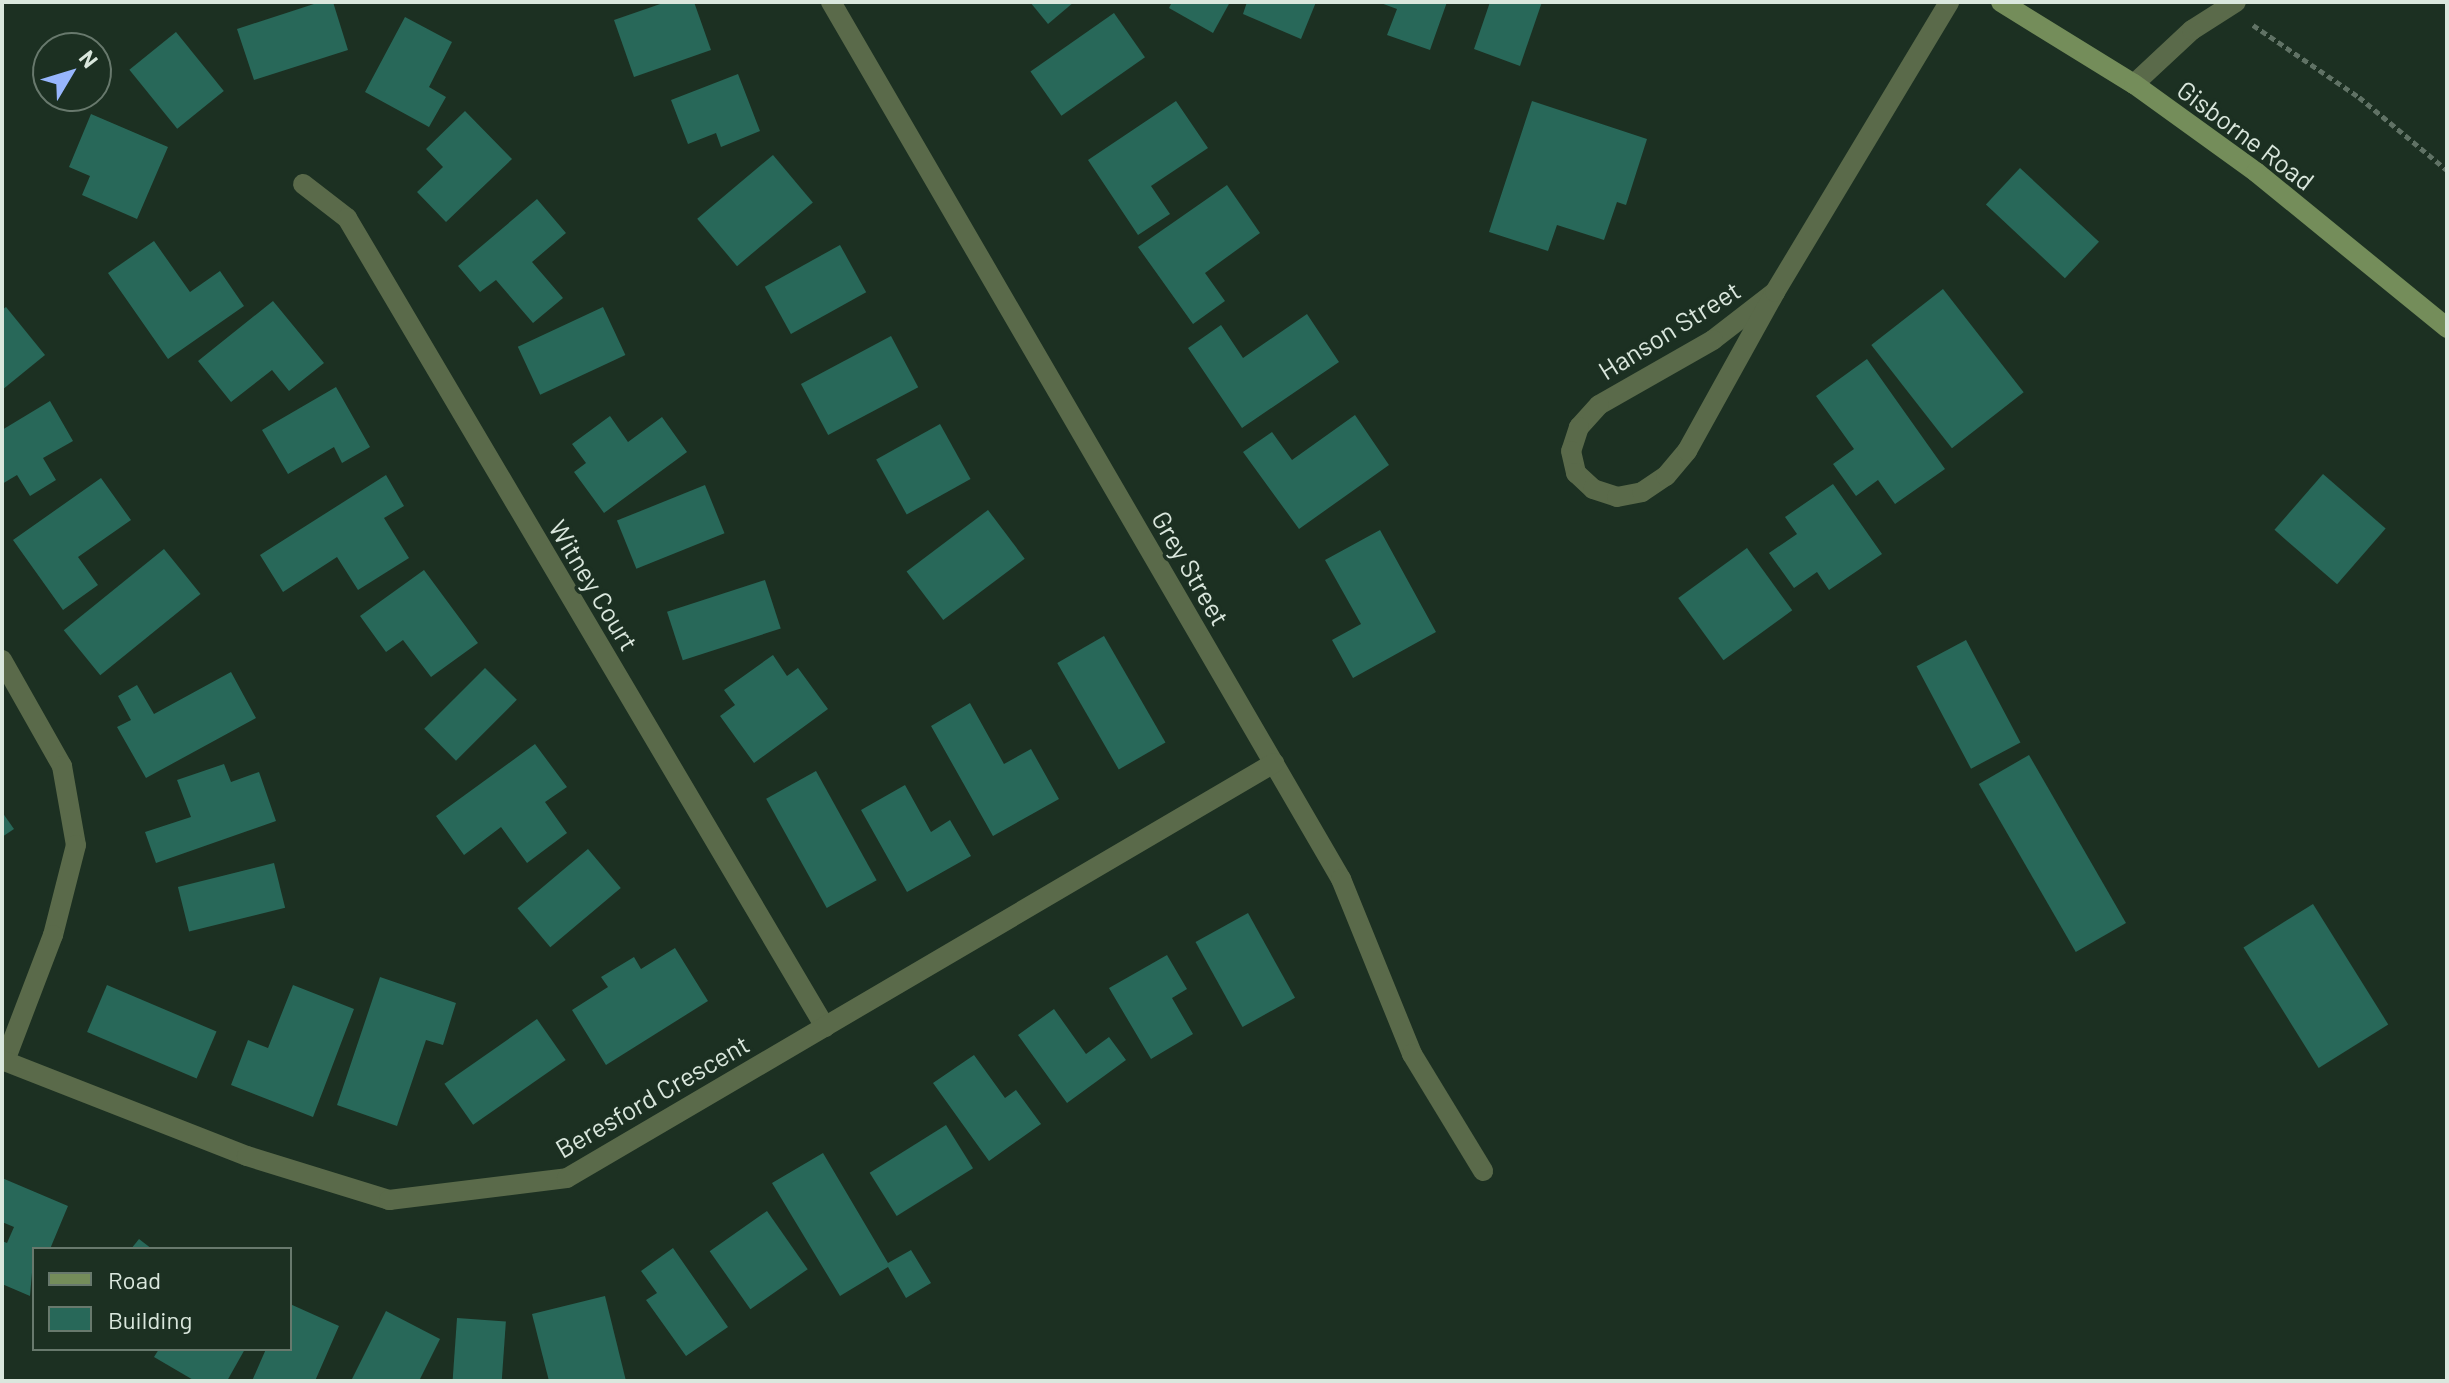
<!DOCTYPE html>
<style>
body{margin:0}
#map{position:relative;width:2449px;height:1383px;overflow:hidden;background:#1c3022;font-family:Barlow,sans-serif}
div>[style]{position:absolute}
[style*='--x']{left:calc(var(--x)*1px);top:calc(var(--y)*1px);width:calc(var(--w)*1px);rotate:calc(var(--a)*1deg)}
.building>*{inset:0;background:#286859;transform-origin:0 0}
.path>*{height:5px;margin-top:-2.5px;transform-origin:0;background:repeating-linear-gradient(90deg,#607265 0 6px,transparent 0 10px)}
.minor>*{height:20px;margin:-10px;padding:0 10px;transform-origin:10px;border-radius:10px;background:#5a6a4a}
.secondary>*{height:20px;margin:-10px;padding:0 10px;transform-origin:10px;border-radius:10px;background:#748d5a}
span{translate:-50% -50%;white-space:nowrap;text-align:center;line-height:1.15;-webkit-text-stroke:7px #1c3022;paint-order:stroke}
.street-label{font-size:26px;color:#dae7dd}
.frame{position:absolute;inset:0;border:4px solid #dae7dd;pointer-events:none}
.legend{position:absolute;left:32px;top:1247px;width:260px;height:104px;box-sizing:border-box;background:#1c3022;border:2px solid #68796d;margin:0;padding:10px 14px;list-style:none;font-size:24px;color:#dae7dd}
.legend li{display:flex;align-items:center;gap:16px;height:40px}
.legend b{width:40px;border:2px solid #68796d}
.north{position:absolute;left:32px;top:32px;width:80px;height:80px;box-sizing:border-box;background:#1c3022;border:2px solid #68796d;border-radius:50%;rotate:52deg;font-size:22px;font-weight:700;line-height:32px;text-align:center;color:#dae7dd}
.north::after{content:'';display:block;margin:auto;width:28px;height:36px;background:#97b6fd;clip-path:polygon(50% 0,100% 100%,50% 72%,0 100%)}
</style>
<div id="map">
<div class="building">
<i style="clip-path:polygon(320px 2px,333px 2px,348px 50px,254px 80px,237px 29px)"></i>
<i style="clip-path:polygon(666px 2px,694px 2px,711px 50px,634px 77px,614px 20px)"></i>
<i style="clip-path:polygon(1030px 2px,1074px 2px,1048px 24px)"></i>
<i style="clip-path:polygon(1172px 2px,1230px 2px,1213px 33px,1169px 8px)"></i>
<i style="clip-path:polygon(1247px 2px,1316px 2px,1301px 39px,1243px 14px)"></i>
<i style="clip-path:polygon(1378px 2px,1447px 2px,1430px 50px,1387px 35px,1397px 9px)"></i>
<i style="clip-path:polygon(1490px 2px,1542px 2px,1520px 66px,1474px 49px)"></i>
<i style="left:1114px;top:13px;width:54px;height:102px;rotate:55deg"></i>
<i style="clip-path:polygon(405px 17px,452px 42px,429px 87px,446px 97px,429px 127px,365px 92px)"></i>
<i style="left:176px;top:32px;width:76px;height:60px;rotate:51deg"></i>
<i style="clip-path:polygon(738px 74px,760px 131px,721px 147px,716px 133px,688px 144px,671px 100px)"></i>
<i style="clip-path:polygon(1176px 101px,1208px 148px,1151px 186px,1170px 214px,1138px 235px,1088px 160px)"></i>
<i style="clip-path:polygon(1532px 101px,1647px 139px,1626px 205px,1617px 202px,1604px 240px,1557px 225px,1548px 251px,1489px 232px)"></i>
<i style="clip-path:polygon(465px 111px,512px 159px,446px 222px,417px 192px,443px 167px,426px 149px)"></i>
<i style="clip-path:polygon(91px 114px,168px 147px,137px 219px,82px 195px,90px 176px,69px 167px)"></i>
<i style="left:773px;top:155px;width:62px;height:99px;rotate:50deg"></i>
<i style="left:2020px;top:168px;width:108px;height:50px;rotate:43deg"></i>
<i style="clip-path:polygon(1227px 185px,1260px 233px,1205px 273px,1225px 301px,1193px 324px,1138px 247px)"></i>
<i style="clip-path:polygon(537px 199px,566px 233px,532px 262px,563px 298px,533px 323px,496px 280px,480px 292px,458px 266px)"></i>
<i style="clip-path:polygon(154px 241px,190px 292px,220px 271px,244px 306px,168px 359px,108px 273px)"></i>
<i style="left:840px;top:245px;width:54px;height:86px;rotate:61deg"></i>
<i style="left:1943px;top:289px;width:131px;height:91px;rotate:52deg"></i>
<i style="clip-path:polygon(273px 301px,324px 363px,289px 391px,272px 370px,231px 402px,198px 361px)"></i>
<i style="clip-path:polygon(6px 307px,45px 355px,2px 390px,2px 310px)"></i>
<i style="left:603px;top:307px;width:53px;height:94px;rotate:65deg"></i>
<i style="clip-path:polygon(1307px 314px,1339px 362px,1242px 428px,1188px 348px,1221px 325px,1243px 358px)"></i>
<i style="left:891px;top:336px;width:58px;height:102px;rotate:62deg"></i>
<i style="clip-path:polygon(1867px 359px,1945px 469px,1895px 504px,1878px 480px,1856px 496px,1833px 464px,1854px 449px,1816px 396px)"></i>
<i style="clip-path:polygon(336px 387px,370px 447px,342px 463px,334px 447px,288px 474px,262px 430px)"></i>
<i style="clip-path:polygon(50px 401px,73px 441px,43px 458px,56px 480px,30px 496px,17px 475px,2px 484px,2px 430px)"></i>
<i style="clip-path:polygon(1355px 415px,1389px 465px,1299px 529px,1243px 452px,1272px 432px,1292px 460px)"></i>
<i style="clip-path:polygon(610px 416px,628px 442px,662px 417px,687px 452px,604px 513px,574px 472px,586px 463px,572px 444px)"></i>
<i style="left:940px;top:424px;width:63px;height:73px;rotate:61deg"></i>
<i style="left:2323px;top:474px;width:83px;height:74px;rotate:41deg"></i>
<i style="clip-path:polygon(386px 475px,404px 506px,384px 518px,409px 558px,358px 590px,337px 557px,283px 592px,260px 555px)"></i>
<i style="clip-path:polygon(101px 478px,131px 520px,78px 557px,98px 585px,63px 610px,13px 540px)"></i>
<i style="clip-path:polygon(1833px 484px,1882px 554px,1829px 590px,1817px 572px,1794px 588px,1769px 553px,1797px 534px,1785px 517px)"></i>
<i style="left:705px;top:485px;width:52px;height:95px;rotate:68deg"></i>
<i style="left:988px;top:510px;width:61px;height:102px;rotate:53deg"></i>
<i style="clip-path:polygon(1380px 530px,1436px 632px,1353px 678px,1332px 640px,1361px 624px,1325px 560px)"></i>
<i style="left:1747px;top:548px;width:77px;height:85px;rotate:54deg"></i>
<i style="left:164px;top:549px;width:58px;height:129px;rotate:51deg"></i>
<i style="clip-path:polygon(424px 570px,478px 643px,431px 677px,403px 640px,386px 652px,360px 616px)"></i>
<i style="left:765px;top:580px;width:51px;height:103px;rotate:72deg"></i>
<i style="left:1104px;top:636px;width:123px;height:54px;rotate:60deg"></i>
<i style="left:1966px;top:640px;width:116px;height:56px;rotate:62deg"></i>
<i style="clip-path:polygon(773px 655px,787px 676px,798px 668px,828px 709px,754px 763px,720px 716px,735px 705px,724px 690px)"></i>
<i style="left:485px;top:668px;width:45px;height:86px;rotate:45deg"></i>
<i style="clip-path:polygon(231px 672px,256px 718px,146px 778px,117px 727px,131px 720px,118px 696px,137px 685px,154px 714px)"></i>
<i style="clip-path:polygon(970px 703px,1004px 764px,1031px 749px,1059px 799px,993px 836px,931px 726px)"></i>
<i style="clip-path:polygon(535px 744px,567px 787px,545px 802px,567px 833px,527px 863px,501px 827px,464px 855px,436px 816px)"></i>
<i style="left:2029px;top:755px;width:194px;height:58px;rotate:60deg"></i>
<i style="clip-path:polygon(224px 764px,231px 782px,259px 772px,276px 821px,156px 863px,145px 832px,191px 817px,177px 780px)"></i>
<i style="left:816px;top:771px;width:125px;height:57px;rotate:61deg"></i>
<i style="clip-path:polygon(905px 785px,931px 832px,950px 820px,971px 856px,907px 892px,861px 810px)"></i>
<i style="clip-path:polygon(2px 812px,14px 829px,2px 837px)"></i>
<i style="left:588px;top:849px;width:51px;height:92px;rotate:50deg"></i>
<i style="left:274px;top:863px;width:46px;height:99px;rotate:76deg"></i>
<i style="left:2313px;top:904px;width:142px;height:82px;rotate:58deg"></i>
<i style="left:1248px;top:913px;width:97px;height:60px;rotate:61deg"></i>
<i style="clip-path:polygon(675px 948px,708px 1001px,606px 1065px,572px 1010px,608px 987px,601px 977px,634px 957px,641px 969px)"></i>
<i style="clip-path:polygon(1167px 955px,1187px 989px,1172px 998px,1193px 1034px,1151px 1059px,1109px 988px)"></i>
<i style="clip-path:polygon(380px 977px,456px 1003px,443px 1045px,426px 1040px,397px 1126px,337px 1105px)"></i>
<i style="left:107px;top:985px;width:119px;height:51px;rotate:23deg"></i>
<i style="clip-path:polygon(293px 985px,354px 1009px,313px 1117px,231px 1085px,248px 1040px,268px 1048px)"></i>
<i style="clip-path:polygon(1054px 1009px,1086px 1054px,1109px 1037px,1126px 1060px,1067px 1103px,1018px 1035px)"></i>
<i style="left:537px;top:1019px;width:50px;height:113px;rotate:55deg"></i>
<i style="clip-path:polygon(974px 1055px,1005px 1098px,1016px 1090px,1041px 1124px,989px 1161px,933px 1083px)"></i>
<i style="left:946px;top:1125px;width:51px;height:90px;rotate:58deg"></i>
<i style="clip-path:polygon(823px 1153px,888px 1263px,911px 1250px,931px 1283px,906px 1298px,888px 1267px,840px 1296px,772px 1183px)"></i>
<i style="clip-path:polygon(2px 1178px,68px 1206px,50px 1249px,34px 1249px,30px 1296px,2px 1284px,2px 1241px,7px 1243px,14px 1227px,2px 1222px)"></i>
<i style="left:767px;top:1211px;width:71px;height:70px;rotate:55deg"></i>
<i style="clip-path:polygon(139px 1239px,152px 1249px,131px 1249px)"></i>
<i style="clip-path:polygon(673px 1248px,728px 1327px,686px 1356px,646px 1300px,657px 1293px,641px 1271px)"></i>
<i style="clip-path:polygon(605px 1296px,626px 1381px,549px 1381px,532px 1314px)"></i>
<i style="clip-path:polygon(290px 1304px,339px 1326px,315px 1381px,252px 1381px,266px 1349px,290px 1349px)"></i>
<i style="clip-path:polygon(386px 1311px,440px 1339px,419px 1381px,351px 1381px)"></i>
<i style="left:457px;top:1318px;width:49px;height:63px;rotate:4deg"></i>
<i style="clip-path:polygon(159px 1349px,245px 1349px,227px 1381px,195px 1381px,154px 1357px)"></i>
</div>
<div class="path">
<i style="--x:2253;--y:25;--w:128;--a:34.2"></i>
<i style="--x:2359;--y:97;--w:114;--a:39.7"></i>
</div>
<div class="minor">
<i style="--x:831;--y:2;--w:1015;--a:59.82"></i>
<i style="--x:1341;--y:879;--w:189;--a:67.9"></i>
<i style="--x:1412;--y:1054;--w:137;--a:58.7"></i>
<i style="--x:2134;--y:84;--w:79;--a:-43"></i>
<i style="--x:2192;--y:30;--w:52;--a:-32.5"></i>
<i style="--x:303;--y:184;--w:56;--a:37.7"></i>
<i style="--x:347;--y:218;--w:940;--a:59.42"></i>
<i style="--x:1775;--y:292;--w:78;--a:142.3"></i>
<i style="--x:1713;--y:340;--w:131;--a:150.3"></i>
<i style="--x:1599;--y:405;--w:30;--a:132"></i>
<i style="--x:1579;--y:427;--w:25;--a:108"></i>
<i style="--x:1571;--y:451;--w:23;--a:77"></i>
<i style="--x:1576;--y:473;--w:23;--a:43"></i>
<i style="--x:1593;--y:489;--w:25;--a:18"></i>
<i style="--x:1617;--y:497;--w:25;--a:-11"></i>
<i style="--x:1642;--y:492;--w:29;--a:-34"></i>
<i style="--x:1666;--y:476;--w:33;--a:-50"></i>
<i style="--x:1687;--y:451;--w:182;--a:-61"></i>
<i style="--x:1775;--y:292;--w:338;--a:-59"></i>
<i style="--x:2;--y:660;--w:122;--a:60.5"></i>
<i style="--x:62;--y:766;--w:80;--a:80"></i>
<i style="--x:76;--y:845;--w:93;--a:104.3"></i>
<i style="--x:53;--y:935;--w:135;--a:110.9"></i>
<i style="--x:2;--y:1060;--w:263;--a:21.4"></i>
<i style="--x:247;--y:1156;--w:149;--a:17.2"></i>
<i style="--x:389;--y:1200;--w:179;--a:-7"></i>
<i style="--x:567;--y:1178;--w:820;--a:-30.41"></i>
</div>
<div class="secondary">
<i style="--x:2001;--y:2;--w:156;--a:31.7"></i>
<i style="--x:2134;--y:84;--w:150;--a:35.8"></i>
<i style="--x:2256;--y:172;--w:247;--a:39.2"></i>
</div>
<div class="street-label">
<span style="left:2246px;top:135px;rotate:37deg">Gisborne Road</span>
<span style="left:1669px;top:330px;rotate:-32deg">Hanson Street</span>
<span style="left:1191px;top:568px;rotate:60deg">Grey Street</span>
<span style="left:594px;top:585px;rotate:59deg">Witney Court</span>
<span style="left:652px;top:1096px;rotate:-30deg">Beresford Crescent</span>
</div>
<div class="frame"></div>
<ul class="legend">
<li><b style="height:10px;background:#748d5a"></b>Road</li>
<li><b style="height:22px;background:#286859"></b>Building</li>
</ul>
<div class="north">N</div>
</div>
